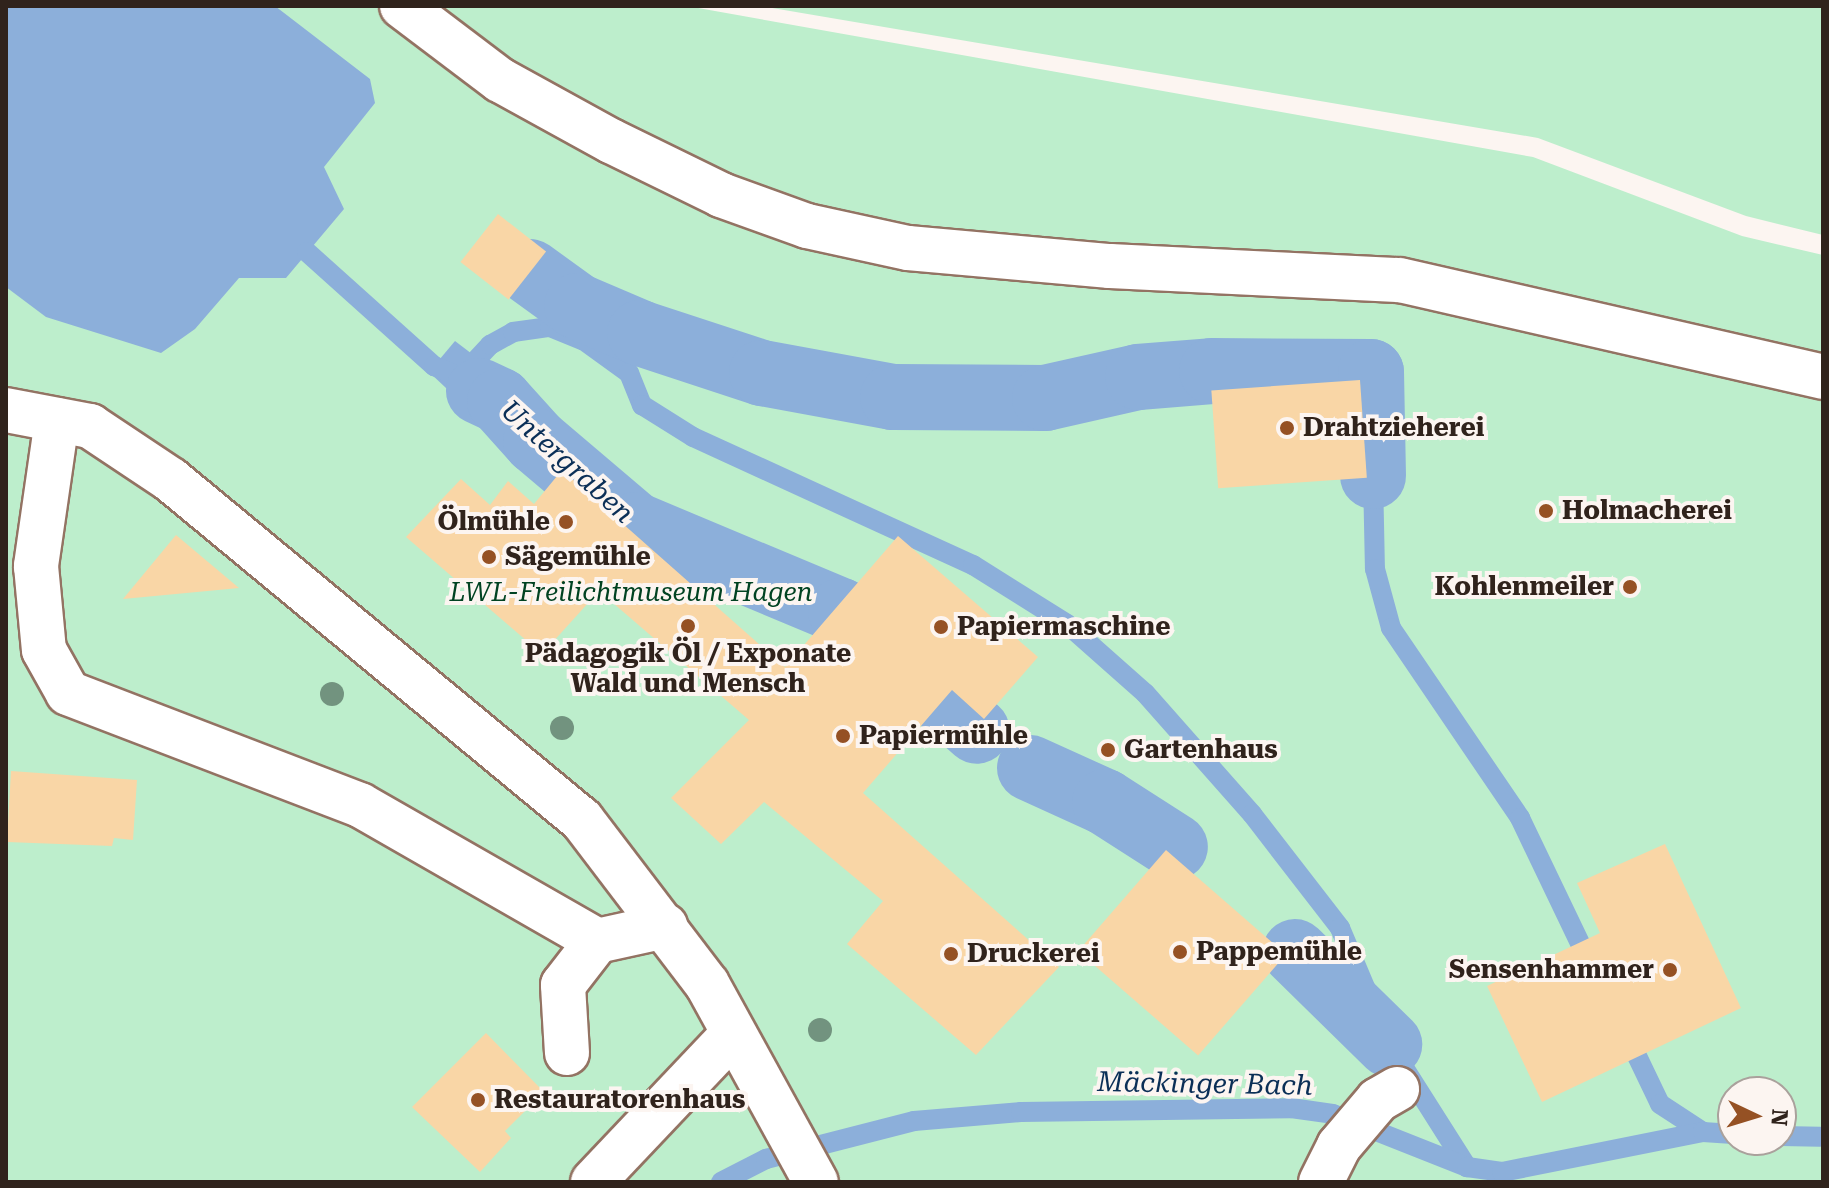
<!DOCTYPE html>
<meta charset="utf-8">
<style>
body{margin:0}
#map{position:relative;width:1829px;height:1188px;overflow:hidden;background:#fcf5f1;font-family:"Roboto Serif",serif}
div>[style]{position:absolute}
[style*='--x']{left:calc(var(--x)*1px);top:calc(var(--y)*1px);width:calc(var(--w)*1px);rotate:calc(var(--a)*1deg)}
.green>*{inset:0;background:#bdeecc}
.water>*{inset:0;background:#8cafda}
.stream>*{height:20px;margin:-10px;padding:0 10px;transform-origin:10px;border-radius:10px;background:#8cafda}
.canal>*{height:66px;margin:-33px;padding:0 33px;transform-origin:33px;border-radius:33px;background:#8cafda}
.building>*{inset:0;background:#f9d6a6;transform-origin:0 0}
.roads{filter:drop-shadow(2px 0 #937363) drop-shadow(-2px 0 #937363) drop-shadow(0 2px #937363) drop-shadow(0 -2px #937363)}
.minor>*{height:44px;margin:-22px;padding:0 22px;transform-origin:22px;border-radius:22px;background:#fff}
.trees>*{width:24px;height:24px;margin:-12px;border-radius:50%;background:#72937f}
.dots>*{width:22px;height:22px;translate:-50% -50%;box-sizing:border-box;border:4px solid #fcf5f1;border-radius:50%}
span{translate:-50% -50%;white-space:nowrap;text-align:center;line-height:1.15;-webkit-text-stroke:8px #fcf5f1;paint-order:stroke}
.poi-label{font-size:26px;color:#30231c;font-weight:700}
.left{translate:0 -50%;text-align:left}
.right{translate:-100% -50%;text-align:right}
.park-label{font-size:26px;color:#014322;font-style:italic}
.water-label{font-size:28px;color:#0b2f57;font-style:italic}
.frame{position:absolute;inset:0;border:8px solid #30231c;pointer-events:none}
.north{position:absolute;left:1717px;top:1076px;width:80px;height:80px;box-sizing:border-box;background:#fcf5f1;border:2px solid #aaa19c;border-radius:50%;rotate:94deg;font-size:22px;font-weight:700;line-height:32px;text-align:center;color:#30231c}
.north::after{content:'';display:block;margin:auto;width:28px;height:36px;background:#955124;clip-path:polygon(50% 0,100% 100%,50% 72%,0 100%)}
</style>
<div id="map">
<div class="green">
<i style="clip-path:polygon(evenodd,6px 6px,687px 6px,1533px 157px,1742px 236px,1823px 255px,1823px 1182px,6px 1182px,6px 6px,1733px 1092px,1781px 1092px,1781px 1140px,1733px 1140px,1733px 1092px)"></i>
<i style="clip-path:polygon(760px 6px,1823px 6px,1823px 235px,1746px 216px,1538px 138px)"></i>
</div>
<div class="water">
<i style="clip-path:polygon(6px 6px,275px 6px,370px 79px,375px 103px,324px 167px,344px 209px,286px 278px,239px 278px,195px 329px,161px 353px,46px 317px,6px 287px)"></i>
<i style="clip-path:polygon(455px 341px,514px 386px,481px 421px,429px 372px)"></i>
</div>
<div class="stream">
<i style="--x:307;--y:252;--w:171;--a:41.9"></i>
<i style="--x:434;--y:366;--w:26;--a:23"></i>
<i style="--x:463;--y:374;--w:40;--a:-47"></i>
<i style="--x:490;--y:345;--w:26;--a:-29"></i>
<i style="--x:513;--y:332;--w:37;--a:-8"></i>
<i style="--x:550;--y:327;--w:35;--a:22"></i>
<i style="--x:583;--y:340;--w:57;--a:35.7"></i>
<i style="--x:629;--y:373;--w:35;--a:68"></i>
<i style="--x:642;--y:405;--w:60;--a:32.1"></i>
<i style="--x:693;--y:437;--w:308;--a:24.6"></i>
<i style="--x:973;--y:565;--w:111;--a:32.1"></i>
<i style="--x:1067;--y:624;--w:104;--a:41.5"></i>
<i style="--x:1145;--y:693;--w:162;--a:48.5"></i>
<i style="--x:1252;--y:814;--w:144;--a:52.3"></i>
<i style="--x:1340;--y:928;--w:126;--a:67.1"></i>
<i style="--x:1389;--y:1044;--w:146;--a:57.6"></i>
<i style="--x:1373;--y:476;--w:93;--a:88.8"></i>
<i style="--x:1375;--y:569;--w:61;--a:74.8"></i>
<i style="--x:1391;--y:628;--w:230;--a:55.8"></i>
<i style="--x:1520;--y:818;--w:164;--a:64.4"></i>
<i style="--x:1637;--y:1056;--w:53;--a:64.4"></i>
<i style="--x:1660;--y:1104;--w:51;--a:33.1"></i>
<i style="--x:1781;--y:1136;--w:39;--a:1"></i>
<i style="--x:721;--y:1182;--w:51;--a:-27.1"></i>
<i style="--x:766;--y:1159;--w:153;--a:-14.4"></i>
<i style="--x:914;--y:1121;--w:107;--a:-4.8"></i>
<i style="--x:1021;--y:1112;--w:270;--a:-0.8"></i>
<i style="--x:1291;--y:1108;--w:42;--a:8.1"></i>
<i style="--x:1333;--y:1114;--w:144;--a:21.6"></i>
<i style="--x:1467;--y:1167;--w:35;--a:8"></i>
<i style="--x:1502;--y:1172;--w:205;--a:-11.3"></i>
<i style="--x:1703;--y:1132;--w:30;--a:4"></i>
</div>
<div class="canal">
<i style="--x:530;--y:272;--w:58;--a:35.9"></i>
<i style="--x:577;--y:306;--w:69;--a:23.2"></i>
<i style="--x:640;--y:333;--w:128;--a:18.2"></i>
<i style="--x:762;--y:373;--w:133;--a:10.4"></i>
<i style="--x:893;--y:397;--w:152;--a:0.4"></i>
<i style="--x:1045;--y:398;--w:95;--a:-12.7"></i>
<i style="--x:1138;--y:377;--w:74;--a:-4.6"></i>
<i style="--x:1212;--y:371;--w:159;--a:0.4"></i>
<i style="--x:1371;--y:372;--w:104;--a:88.9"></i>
<i style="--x:479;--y:391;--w:23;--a:25"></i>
<i style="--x:500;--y:401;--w:54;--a:48"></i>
<i style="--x:536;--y:441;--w:130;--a:40.3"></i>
<i style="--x:635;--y:525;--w:223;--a:22.7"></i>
<i style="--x:841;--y:611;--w:181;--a:41.4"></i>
<i style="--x:1030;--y:768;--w:82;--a:24.4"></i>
<i style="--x:1105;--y:802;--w:83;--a:32.7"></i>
<i style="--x:1295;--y:952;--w:132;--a:44.4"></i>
</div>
<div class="building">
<i style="left:498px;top:214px;width:61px;height:61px;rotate:38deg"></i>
<i style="left:1360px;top:380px;width:98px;height:149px;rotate:86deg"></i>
<i style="clip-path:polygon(562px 470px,785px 667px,898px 536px,1038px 657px,984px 719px,952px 690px,863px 793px,1059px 967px,976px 1055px,847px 944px,883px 901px,764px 802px,721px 844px,671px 798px,749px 720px,599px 591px,542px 654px,406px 537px,461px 479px,490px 505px,508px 481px,534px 504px)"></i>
<i style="clip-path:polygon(176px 535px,239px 588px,123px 599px)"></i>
<i style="clip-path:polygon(11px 771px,137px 780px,133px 840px,114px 838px,112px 846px,7px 842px)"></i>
<i style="clip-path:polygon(1665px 844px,1741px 1008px,1542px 1102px,1487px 986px,1600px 933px,1577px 883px)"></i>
<i style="left:1166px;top:850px;width:159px;height:134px;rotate:41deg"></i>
<i style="clip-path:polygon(486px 1033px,544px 1092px,505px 1131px,511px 1138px,480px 1172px,412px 1107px)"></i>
</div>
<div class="roads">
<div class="minor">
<i style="--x:402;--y:6;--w:123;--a:37.1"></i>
<i style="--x:500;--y:80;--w:127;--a:28.8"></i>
<i style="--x:611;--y:141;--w:123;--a:26.1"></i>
<i style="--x:721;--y:195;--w:91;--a:19.8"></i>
<i style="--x:807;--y:226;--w:103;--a:12.3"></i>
<i style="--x:908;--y:248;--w:203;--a:5.1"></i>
<i style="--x:1110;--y:266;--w:290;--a:2.8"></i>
<i style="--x:1400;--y:280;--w:434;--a:12.9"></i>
<i style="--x:6;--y:410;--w:86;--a:10.8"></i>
<i style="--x:90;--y:426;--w:97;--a:33.7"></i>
<i style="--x:171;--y:480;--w:533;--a:39.6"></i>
<i style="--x:582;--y:820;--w:206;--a:52.7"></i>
<i style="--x:707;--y:984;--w:226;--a:61.2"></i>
<i style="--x:57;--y:420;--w:148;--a:98.2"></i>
<i style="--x:36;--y:566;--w:84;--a:84.6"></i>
<i style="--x:44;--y:650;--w:49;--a:60.8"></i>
<i style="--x:68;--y:693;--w:313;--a:21"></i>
<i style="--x:360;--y:805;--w:273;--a:29.8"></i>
<i style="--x:597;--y:941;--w:70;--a:-12.4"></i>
<i style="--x:567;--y:1053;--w:68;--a:-93.4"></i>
<i style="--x:563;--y:985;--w:56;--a:-52.3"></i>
<i style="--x:593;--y:1182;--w:204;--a:-46.6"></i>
<i style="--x:1321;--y:1182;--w:40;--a:-63.4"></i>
<i style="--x:1339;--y:1146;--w:60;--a:-49.7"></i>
<i style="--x:1378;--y:1100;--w:22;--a:-30"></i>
</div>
</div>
<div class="trees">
<i style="left:332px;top:694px"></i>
<i style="left:562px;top:728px"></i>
<i style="left:820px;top:1030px"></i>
</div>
<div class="dots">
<i style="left:1287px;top:428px;background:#955124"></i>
<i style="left:1546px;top:511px;background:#955124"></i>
<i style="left:566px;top:522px;background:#955124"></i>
<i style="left:489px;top:557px;background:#955124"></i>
<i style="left:1630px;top:587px;background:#955124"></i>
<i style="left:688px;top:626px;background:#955124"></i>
<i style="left:941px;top:627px;background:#955124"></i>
<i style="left:843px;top:736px;background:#955124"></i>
<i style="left:1108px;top:750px;background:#955124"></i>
<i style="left:1180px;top:952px;background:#955124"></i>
<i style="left:951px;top:954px;background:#955124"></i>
<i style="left:1670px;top:970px;background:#955124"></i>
<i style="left:478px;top:1100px;background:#955124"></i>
</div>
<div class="poi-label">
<span class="left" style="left:1303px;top:428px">Drahtzieherei</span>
<span class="left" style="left:1562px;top:511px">Holmacherei</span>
<span class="right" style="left:550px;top:522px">Ölmühle</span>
<span class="left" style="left:505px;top:557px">Sägemühle</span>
<span class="right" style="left:1614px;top:587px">Kohlenmeiler</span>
<span class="left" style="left:957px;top:627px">Papiermaschine</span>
<span style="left:688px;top:669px">Pädagogik Öl / Exponate<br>Wald und Mensch</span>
<span class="left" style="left:859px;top:736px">Papiermühle</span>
<span class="left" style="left:1124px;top:750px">Gartenhaus</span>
<span class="left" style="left:1196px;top:952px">Pappemühle</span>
<span class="left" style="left:967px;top:954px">Druckerei</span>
<span class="right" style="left:1654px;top:970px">Sensenhammer</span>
<span class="left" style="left:494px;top:1100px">Restauratorenhaus</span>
</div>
<div class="park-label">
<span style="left:631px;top:593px">LWL-Freilichtmuseum Hagen</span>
</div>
<div class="water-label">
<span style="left:567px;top:462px;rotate:42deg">Untergraben</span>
<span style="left:1205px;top:1084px;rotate:1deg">Mäckinger Bach</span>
</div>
<div class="frame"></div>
<div class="north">N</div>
</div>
